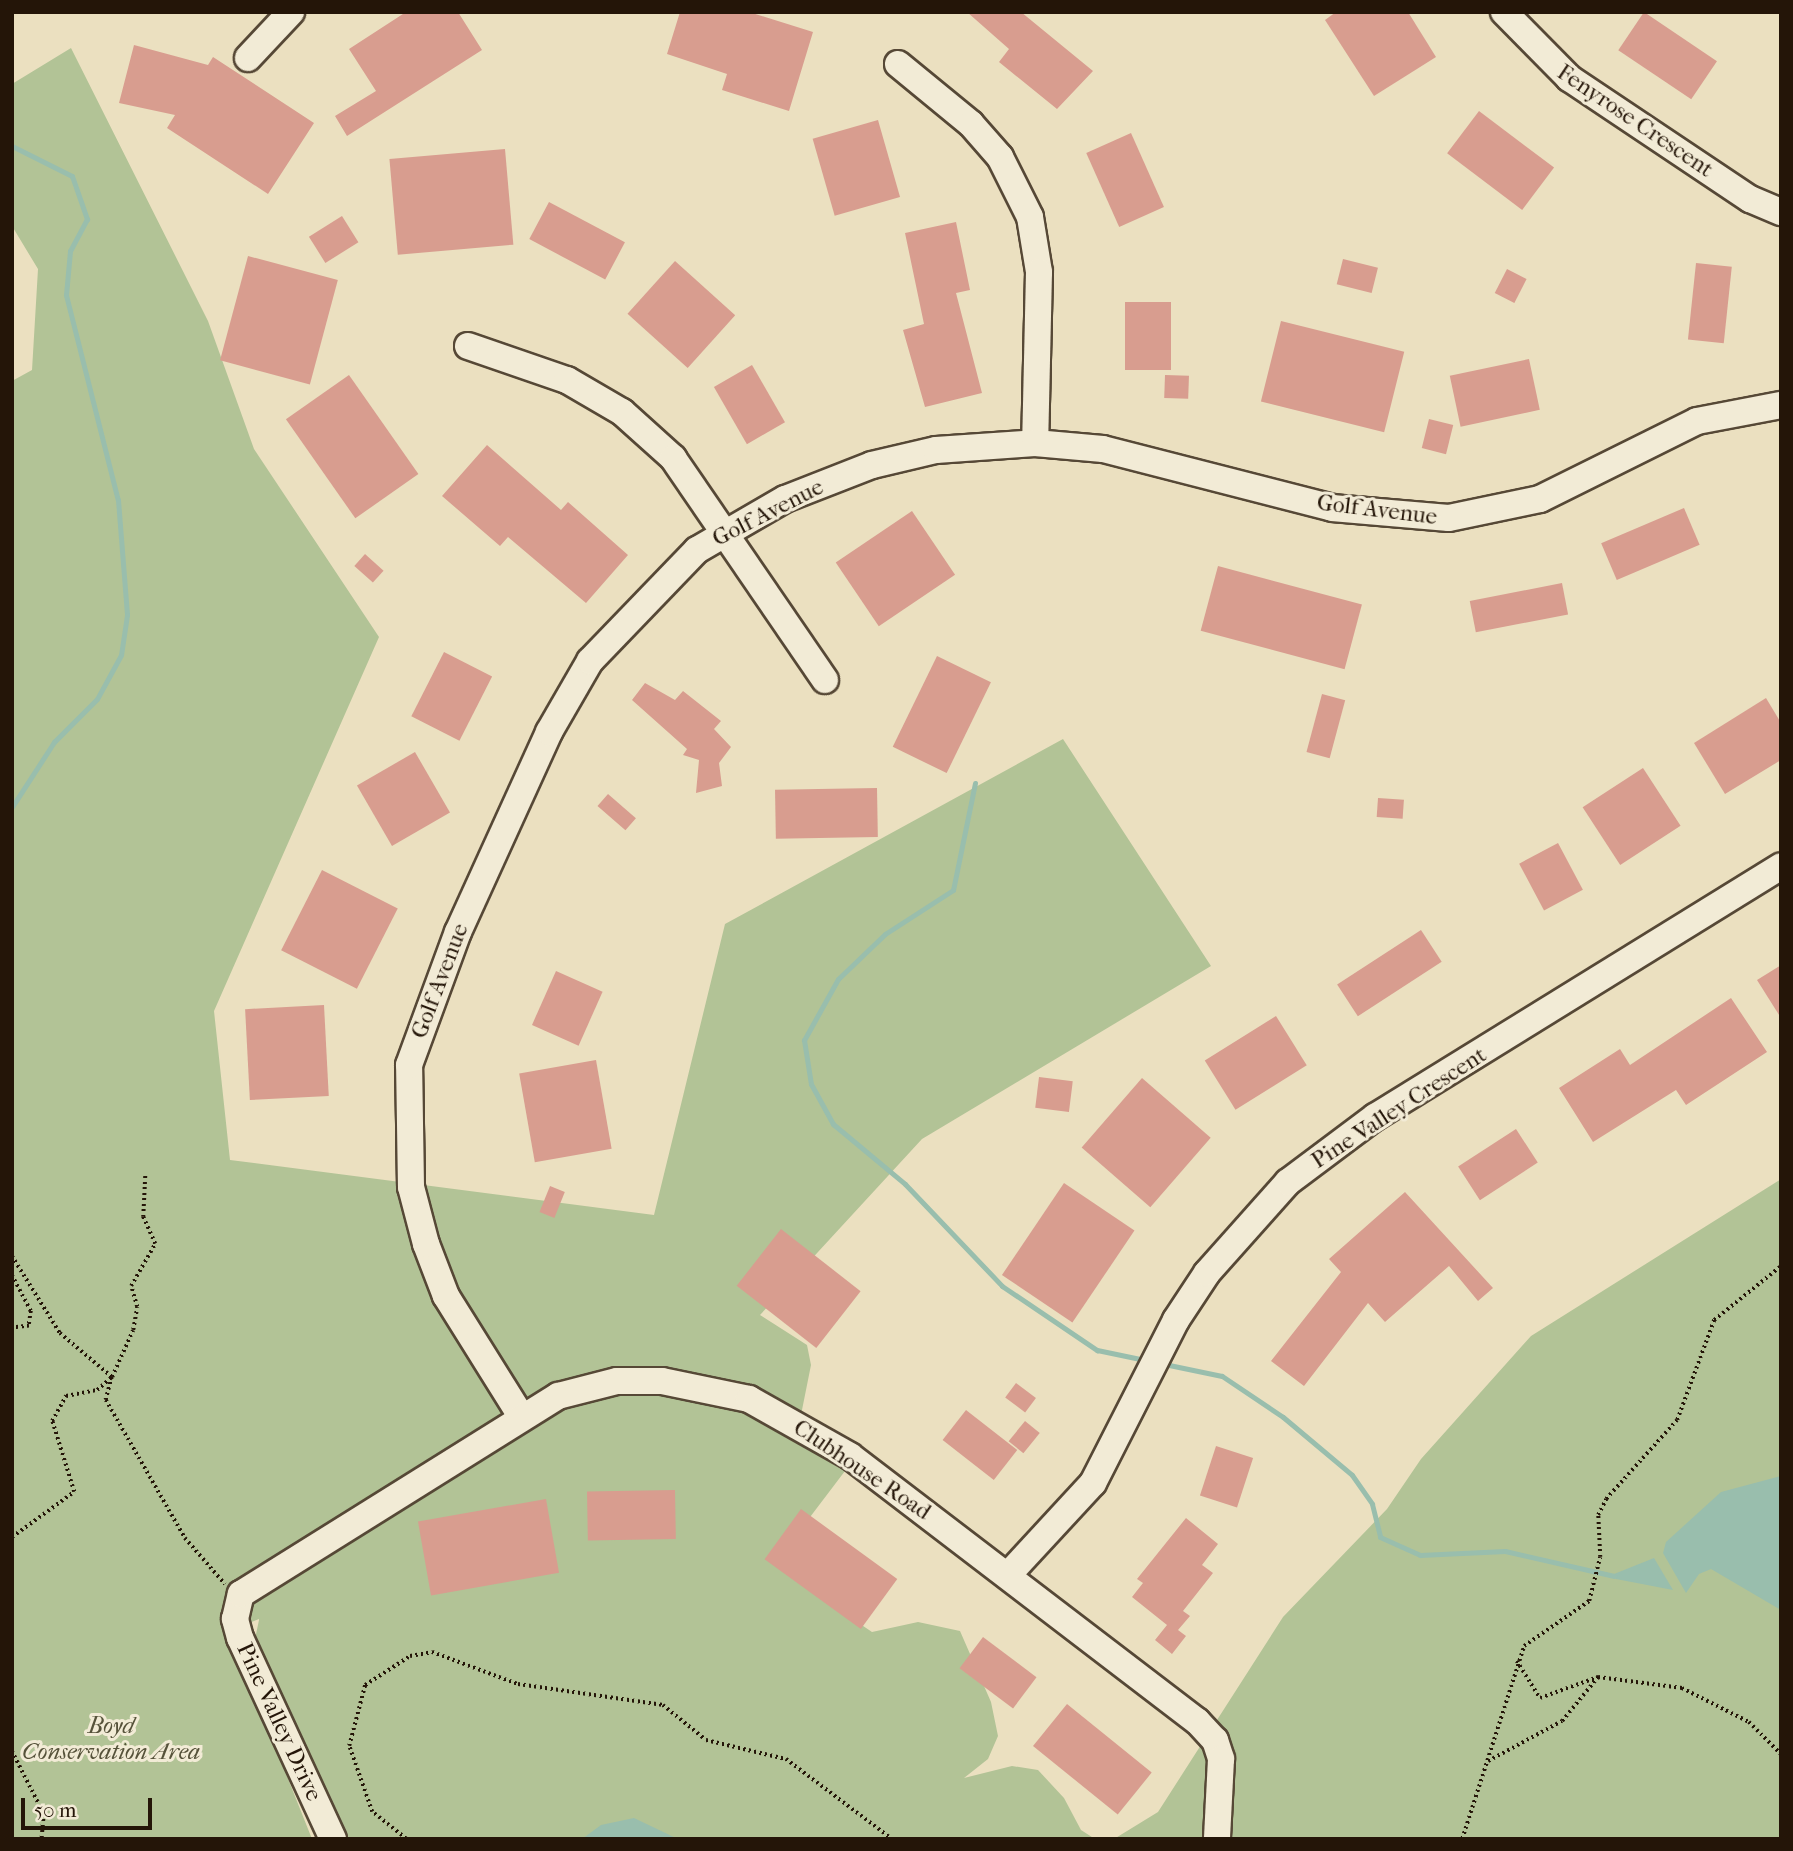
<!DOCTYPE html>
<style>
body{margin:0}
#map{position:relative;width:1793px;height:1851px;overflow:hidden;background:#ebe0c0;font-family:"IM FELL French Canon",serif}
div>[style]{position:absolute}
[style*='--x']{left:calc(var(--x)*1px);top:calc(var(--y)*1px);width:calc(var(--w)*1px);rotate:calc(var(--a)*1deg)}
.green>*{inset:0;background:#b2c396}
.water>*{inset:0;background:#99bead}
.stream>*{height:5px;margin:-2.5px;padding:0 2.5px;transform-origin:2.5px;border-radius:2.5px;background:#99bead}
.building>*{inset:0;background:#d89d8f;transform-origin:0 0}
.path>*{height:3.5px;margin-top:-1.75px;transform-origin:0;background:repeating-linear-gradient(90deg,#241508 0 2px,transparent 0 5.5px)}
.roads{filter:drop-shadow(2px 0 #564836) drop-shadow(-2px 0 #564836) drop-shadow(0 2px #564836) drop-shadow(0 -2px #564836)}
.minor>*{height:26px;margin:-13px;padding:0 13px;transform-origin:13px;border-radius:13px;background:#f2ebd6}
span{translate:-50% -50%;white-space:nowrap;text-align:center;line-height:1.15;-webkit-text-stroke:6px #f2ebd6;paint-order:stroke}
.street-label{font-size:23px;color:#241508}
.park-label{font-size:23px;color:#56523a;font-style:italic}
.frame{position:absolute;inset:0;border:14px solid #241508;pointer-events:none}
.scale{position:absolute;left:21px;top:1798px;width:131px;height:32px;box-sizing:border-box;border:4px solid #241508;border-top:0;padding-left:9px;font-size:21px;line-height:24px;white-space:nowrap;color:#241508;-webkit-text-stroke:5px #f2ebd6;paint-order:stroke}
</style>
<div id="map">
<div class="green">
<i style="clip-path:polygon(evenodd,71px 48px,208px 321px,254px 449px,379px 637px,214px 1011px,230px 1160px,654px 1215px,725px 924px,1063px 739px,1211px 966px,922px 1139px,760px 1315px,807px 1345px,811px 1365px,800px 1420px,848px 1467px,801px 1529px,835px 1607px,872px 1632px,918px 1622px,960px 1631px,991px 1702px,998px 1736px,988px 1759px,964px 1778px,1012px 1766px,1038px 1770px,1064px 1798px,1081px 1830px,1095px 1839px,321px 1839px,275px 1746px,312px 1839px,12px 1839px,12px 381px,32px 370px,38px 269px,12px 226px,12px 84px,71px 48px,259px 1619px,259px 1620px,247px 1677px,228px 1631px,259px 1619px)"></i>
<i style="clip-path:polygon(1781px 1179px,1781px 1839px,1114px 1839px,1158px 1812px,1283px 1617px,1387px 1509px,1421px 1459px,1531px 1336px)"></i>
</div>
<div class="water">
<i style="clip-path:polygon(1781px 1476px,1781px 1610px,1711px 1569px,1699px 1574px,1686px 1593px,1663px 1553px,1666px 1542px,1721px 1492px)"></i>
<i style="clip-path:polygon(1654px 1558px,1673px 1590px,1616px 1579px,1614px 1574px)"></i>
<i style="clip-path:polygon(634px 1818px,678px 1839px,582px 1839px,601px 1825px)"></i>
</div>
<div class="stream">
<i style="--x:12;--y:146;--w:67;--a:26.6"></i>
<i style="--x:72;--y:176;--w:46;--a:70.8"></i>
<i style="--x:87;--y:219;--w:36;--a:118"></i>
<i style="--x:70;--y:251;--w:44;--a:95.2"></i>
<i style="--x:66;--y:295;--w:211;--a:75.8"></i>
<i style="--x:118;--y:500;--w:115;--a:85.5"></i>
<i style="--x:127;--y:615;--w:40;--a:98.5"></i>
<i style="--x:121;--y:655;--w:50;--a:118.6"></i>
<i style="--x:97;--y:699;--w:61;--a:135"></i>
<i style="--x:54;--y:742;--w:77;--a:122.9"></i>
<i style="--x:975;--y:783;--w:109;--a:101.6"></i>
<i style="--x:953;--y:890;--w:81;--a:147.1"></i>
<i style="--x:885;--y:934;--w:65;--a:136.2"></i>
<i style="--x:838;--y:979;--w:70;--a:119.1"></i>
<i style="--x:804;--y:1040;--w:45;--a:81"></i>
<i style="--x:811;--y:1084;--w:46;--a:61.2"></i>
<i style="--x:833;--y:1124;--w:94;--a:39.8"></i>
<i style="--x:905;--y:1184;--w:141;--a:46.4"></i>
<i style="--x:1002;--y:1286;--w:115;--a:34"></i>
<i style="--x:1097;--y:1350;--w:44;--a:11.8"></i>
<i style="--x:1169;--y:1365;--w:54;--a:11.7"></i>
<i style="--x:1222;--y:1376;--w:73;--a:33.9"></i>
<i style="--x:1283;--y:1417;--w:90;--a:40"></i>
<i style="--x:1352;--y:1475;--w:35;--a:55"></i>
<i style="--x:1372;--y:1504;--w:34;--a:76"></i>
<i style="--x:1380;--y:1537;--w:44;--a:24.2"></i>
<i style="--x:1420;--y:1555;--w:85;--a:-2.7"></i>
<i style="--x:1505;--y:1551;--w:112;--a:12.9"></i>
</div>
<div class="building">
<i style="clip-path:polygon(406px 12px,458px 12px,482px 50px,347px 136px,335px 116px,376px 91px,349px 49px)"></i>
<i style="clip-path:polygon(680px 12px,749px 12px,813px 32px,789px 111px,722px 90px,727px 74px,667px 54px)"></i>
<i style="clip-path:polygon(967px 12px,1021px 12px,1093px 71px,1057px 109px,999px 62px,1009px 49px)"></i>
<i style="clip-path:polygon(1336px 12px,1408px 12px,1436px 57px,1374px 96px,1325px 20px)"></i>
<i style="left:1644px;top:12px;width:88px;height:46px;rotate:34deg"></i>
<i style="clip-path:polygon(134px 45px,208px 65px,213px 57px,314px 123px,268px 194px,167px 128px,175px 115px,119px 103px)"></i>
<i style="left:1479px;top:111px;width:94px;height:53px;rotate:37deg"></i>
<i style="left:878px;top:120px;width:80px;height:68px;rotate:74deg"></i>
<i style="left:1131px;top:133px;width:81px;height:49px;rotate:66deg"></i>
<i style="left:505px;top:149px;width:96px;height:116px;rotate:85deg"></i>
<i style="left:549px;top:202px;width:86px;height:42px;rotate:28deg"></i>
<i style="left:342px;top:216px;width:31px;height:39px;rotate:58deg"></i>
<i style="clip-path:polygon(956px 222px,970px 290px,956px 293px,982px 393px,925px 407px,903px 330px,924px 324px,905px 233px)"></i>
<i style="left:248px;top:256px;width:93px;height:108px;rotate:15deg"></i>
<i style="left:1343px;top:259px;width:36px;height:26px;rotate:14deg"></i>
<i style="left:675px;top:261px;width:81px;height:71px;rotate:42deg"></i>
<i style="left:1696px;top:263px;width:36px;height:77px;rotate:6deg"></i>
<i style="left:1507px;top:269px;width:22px;height:27px;rotate:27deg"></i>
<i style="left:1171px;top:302px;width:68px;height:46px;rotate:90deg"></i>
<i style="left:1281px;top:321px;width:127px;height:83px;rotate:14deg"></i>
<i style="left:1529px;top:359px;width:52px;height:81px;rotate:78deg"></i>
<i style="left:752px;top:365px;width:66px;height:44px;rotate:60deg"></i>
<i style="left:349px;top:375px;width:121px;height:77px;rotate:55deg"></i>
<i style="left:1165px;top:375px;width:24px;height:23px;rotate:2deg"></i>
<i style="left:1429px;top:419px;width:25px;height:30px;rotate:14deg"></i>
<i style="clip-path:polygon(487px 445px,561px 510px,568px 502px,628px 555px,586px 603px,508px 537px,500px 546px,442px 496px)"></i>
<i style="left:1684px;top:508px;width:40px;height:90px;rotate:67deg"></i>
<i style="left:912px;top:511px;width:77px;height:92px;rotate:56deg"></i>
<i style="left:365px;top:554px;width:25px;height:16px;rotate:42deg"></i>
<i style="left:1218px;top:566px;width:149px;height:67px;rotate:15deg"></i>
<i style="left:1562px;top:583px;width:32px;height:94px;rotate:79deg"></i>
<i style="left:444px;top:652px;width:54px;height:72px;rotate:27deg"></i>
<i style="left:937px;top:656px;width:60px;height:101px;rotate:26deg"></i>
<i style="clip-path:polygon(645px 683px,675px 700px,683px 691px,721px 721px,714px 729px,731px 747px,719px 763px,722px 786px,696px 793px,699px 760px,683px 755px,687px 749px,632px 700px)"></i>
<i style="left:1322px;top:694px;width:24px;height:60px;rotate:15deg"></i>
<i style="clip-path:polygon(1766px 698px,1781px 723px,1781px 760px,1725px 794px,1694px 743px)"></i>
<i style="left:415px;top:752px;width:70px;height:67px;rotate:60deg"></i>
<i style="left:1643px;top:768px;width:69px;height:72px;rotate:57deg"></i>
<i style="left:877px;top:788px;width:49px;height:102px;rotate:89deg"></i>
<i style="left:608px;top:794px;width:37px;height:16px;rotate:41deg"></i>
<i style="left:1378px;top:798px;width:26px;height:19px;rotate:4deg"></i>
<i style="left:1558px;top:843px;width:53px;height:44px;rotate:62deg"></i>
<i style="left:322px;top:870px;width:85px;height:90px;rotate:27deg"></i>
<i style="left:1421px;top:930px;width:38px;height:100px;rotate:57deg"></i>
<i style="clip-path:polygon(1781px 965px,1781px 1018px,1757px 980px)"></i>
<i style="left:556px;top:971px;width:51px;height:59px;rotate:24deg"></i>
<i style="clip-path:polygon(1731px 998px,1767px 1052px,1686px 1105px,1676px 1090px,1593px 1142px,1559px 1088px,1620px 1049px,1630px 1065px)"></i>
<i style="left:324px;top:1005px;width:91px;height:79px;rotate:87deg"></i>
<i style="left:1276px;top:1016px;width:58px;height:84px;rotate:58deg"></i>
<i style="left:596px;top:1060px;width:90px;height:78px;rotate:80deg"></i>
<i style="left:1039px;top:1077px;width:34px;height:31px;rotate:7deg"></i>
<i style="left:1142px;top:1078px;width:91px;height:92px;rotate:41deg"></i>
<i style="left:1516px;top:1129px;width:40px;height:69px;rotate:57deg"></i>
<i style="left:1064px;top:1183px;width:85px;height:111px;rotate:34deg"></i>
<i style="left:550px;top:1186px;width:16px;height:28px;rotate:22deg"></i>
<i style="clip-path:polygon(1405px 1192px,1493px 1288px,1478px 1301px,1449px 1266px,1385px 1322px,1368px 1303px,1304px 1386px,1271px 1361px,1341px 1272px,1329px 1259px)"></i>
<i style="left:781px;top:1229px;width:101px;height:72px;rotate:38deg"></i>
<i style="left:1016px;top:1383px;width:25px;height:18px;rotate:37deg"></i>
<i style="left:966px;top:1410px;width:65px;height:38px;rotate:38deg"></i>
<i style="left:1025px;top:1421px;width:19px;height:26px;rotate:39deg"></i>
<i style="left:1216px;top:1446px;width:39px;height:52px;rotate:18deg"></i>
<i style="left:675px;top:1490px;width:49px;height:88px;rotate:89deg"></i>
<i style="left:546px;top:1499px;width:75px;height:130px;rotate:80deg"></i>
<i style="left:801px;top:1509px;width:119px;height:62px;rotate:36deg"></i>
<i style="clip-path:polygon(1186px 1518px,1218px 1544px,1202px 1565px,1213px 1573px,1183px 1611px,1190px 1616px,1178px 1630px,1186px 1636px,1172px 1654px,1155px 1640px,1167px 1625px,1132px 1597px,1143px 1583px,1137px 1579px)"></i>
<i style="left:983px;top:1637px;width:67px;height:39px;rotate:37deg"></i>
<i style="left:1067px;top:1704px;width:109px;height:54px;rotate:39deg"></i>
</div>
<div class="path">
<i style="--x:12;--y:1256;--w:91;--a:58.1"></i>
<i style="--x:60;--y:1333;--w:68;--a:40.2"></i>
<i style="--x:112;--y:1377;--w:24;--a:105"></i>
<i style="--x:106;--y:1400;--w:159;--a:60.2"></i>
<i style="--x:185;--y:1538;--w:61;--a:49"></i>
<i style="--x:12;--y:1275;--w:41;--a:62.2"></i>
<i style="--x:31;--y:1311;--w:15;--a:98"></i>
<i style="--x:29;--y:1326;--w:17;--a:173"></i>
<i style="--x:12;--y:1537;--w:77;--a:-36"></i>
<i style="--x:74;--y:1492;--w:74;--a:-107.2"></i>
<i style="--x:52;--y:1421;--w:29;--a:-61"></i>
<i style="--x:66;--y:1396;--w:32;--a:-11"></i>
<i style="--x:97;--y:1390;--w:20;--a:-41"></i>
<i style="--x:112;--y:1377;--w:51;--a:-65.9"></i>
<i style="--x:133;--y:1330;--w:23;--a:-80"></i>
<i style="--x:137;--y:1307;--w:22;--a:-106"></i>
<i style="--x:131;--y:1286;--w:48;--a:-60.3"></i>
<i style="--x:155;--y:1244;--w:30;--a:-114"></i>
<i style="--x:143;--y:1217;--w:41;--a:-87.2"></i>
<i style="--x:1517;--y:1661;--w:44;--a:58.1"></i>
<i style="--x:1540;--y:1698;--w:62;--a:-19.9"></i>
<i style="--x:1598;--y:1677;--w:85;--a:7.5"></i>
<i style="--x:1682;--y:1688;--w:75;--a:26.9"></i>
<i style="--x:1749;--y:1722;--w:45;--a:45"></i>
<i style="--x:12;--y:1751;--w:71;--a:63.1"></i>
<i style="--x:44;--y:1814;--w:25;--a:95"></i>
<i style="--x:1488;--y:1761;--w:84;--a:-28.4"></i>
<i style="--x:1562;--y:1721;--w:57;--a:-50.7"></i>
<i style="--x:406;--y:1839;--w:43;--a:-141.5"></i>
<i style="--x:372;--y:1812;--w:70;--a:-109.2"></i>
<i style="--x:349;--y:1746;--w:63;--a:-75.3"></i>
<i style="--x:365;--y:1685;--w:54;--a:-32.8"></i>
<i style="--x:410;--y:1656;--w:22;--a:-10"></i>
<i style="--x:432;--y:1652;--w:92;--a:20.4"></i>
<i style="--x:518;--y:1684;--w:147;--a:8.2"></i>
<i style="--x:663;--y:1705;--w:55;--a:39.1"></i>
<i style="--x:706;--y:1740;--w:82;--a:13.4"></i>
<i style="--x:786;--y:1759;--w:133;--a:37"></i>
<i style="--x:1462;--y:1839;--w:203;--a:-72.2"></i>
<i style="--x:1524;--y:1646;--w:79;--a:-34.7"></i>
<i style="--x:1589;--y:1601;--w:45;--a:-76"></i>
<i style="--x:1600;--y:1557;--w:42;--a:-92.7"></i>
<i style="--x:1598;--y:1515;--w:18;--a:-63"></i>
<i style="--x:1606;--y:1499;--w:106;--a:-48.1"></i>
<i style="--x:1677;--y:1420;--w:107;--a:-69.7"></i>
<i style="--x:1714;--y:1320;--w:86;--a:-38.9"></i>
</div>
<div class="roads">
<div class="minor">
<i style="--x:1504;--y:12;--w:93;--a:45.4"></i>
<i style="--x:1569;--y:78;--w:218;--a:33.8"></i>
<i style="--x:1750;--y:199;--w:34;--a:23"></i>
<i style="--x:248;--y:58;--w:63;--a:-46.9"></i>
<i style="--x:898;--y:64;--w:94;--a:39.4"></i>
<i style="--x:971;--y:124;--w:44;--a:48.7"></i>
<i style="--x:1000;--y:157;--w:67;--a:63.4"></i>
<i style="--x:1030;--y:217;--w:56;--a:80.7"></i>
<i style="--x:1039;--y:272;--w:171;--a:91.3"></i>
<i style="--x:468;--y:346;--w:105;--a:19"></i>
<i style="--x:567;--y:380;--w:64;--a:30.2"></i>
<i style="--x:622;--y:412;--w:69;--a:42"></i>
<i style="--x:673;--y:458;--w:269;--a:55.6"></i>
<i style="--x:521;--y:1416;--w:142;--a:-122"></i>
<i style="--x:446;--y:1296;--w:56;--a:-111"></i>
<i style="--x:426;--y:1244;--w:59;--a:-104.7"></i>
<i style="--x:411;--y:1187;--w:122;--a:-90.9"></i>
<i style="--x:409;--y:1065;--w:142;--a:-69.8"></i>
<i style="--x:458;--y:932;--w:220;--a:-65.5"></i>
<i style="--x:549;--y:732;--w:82;--a:-60"></i>
<i style="--x:590;--y:661;--w:154;--a:-46.1"></i>
<i style="--x:697;--y:550;--w:102;--a:-30.1"></i>
<i style="--x:785;--y:499;--w:93;--a:-21.3"></i>
<i style="--x:872;--y:465;--w:66;--a:-13.2"></i>
<i style="--x:936;--y:450;--w:99;--a:-4"></i>
<i style="--x:1035;--y:443;--w:68;--a:5"></i>
<i style="--x:1103;--y:449;--w:236;--a:14.4"></i>
<i style="--x:1332;--y:508;--w:117;--a:4.9"></i>
<i style="--x:1449;--y:518;--w:93;--a:-11.8"></i>
<i style="--x:1540;--y:499;--w:175;--a:-26.4"></i>
<i style="--x:1697;--y:421;--w:86;--a:-10.8"></i>
<i style="--x:1008;--y:1575;--w:125;--a:-47.3"></i>
<i style="--x:1093;--y:1483;--w:183;--a:-63"></i>
<i style="--x:1176;--y:1320;--w:56;--a:-56.6"></i>
<i style="--x:1207;--y:1273;--w:122;--a:-48.3"></i>
<i style="--x:1288;--y:1182;--w:109;--a:-36.8"></i>
<i style="--x:1375;--y:1117;--w:477;--a:-31.7"></i>
<i style="--x:333;--y:1839;--w:221;--a:-114.8"></i>
<i style="--x:240;--y:1638;--w:20;--a:-105"></i>
<i style="--x:235;--y:1619;--w:26;--a:-77"></i>
<i style="--x:241;--y:1594;--w:374;--a:-32"></i>
<i style="--x:558;--y:1396;--w:61;--a:-14.3"></i>
<i style="--x:617;--y:1381;--w:45;--a:0"></i>
<i style="--x:662;--y:1381;--w:89;--a:11.7"></i>
<i style="--x:749;--y:1399;--w:116;--a:29.4"></i>
<i style="--x:850;--y:1456;--w:437;--a:37.4"></i>
<i style="--x:1197;--y:1721;--w:26;--a:47"></i>
<i style="--x:1215;--y:1740;--w:20;--a:72"></i>
<i style="--x:1221;--y:1759;--w:80;--a:92.9"></i>
</div>
</div>
<div class="street-label">
<span style="left:1635px;top:121px;rotate:34deg">Fenyrose Crescent</span>
<span style="left:1377px;top:510px;rotate:7deg">Golf Avenue</span>
<span style="left:768px;top:513px;rotate:-27deg">Golf Avenue</span>
<span style="left:440px;top:981px;rotate:-69deg">Golf Avenue</span>
<span style="left:1399px;top:1108px;rotate:-33deg">Pine Valley Crescent</span>
<span style="left:862px;top:1470px;rotate:34deg">Clubhouse Road</span>
<span style="left:279px;top:1722px;rotate:65deg">Pine Valley Drive</span>
</div>
<div class="park-label">
<span style="left:111px;top:1739px">Boyd<br>Conservation Area</span>
</div>
<div class="frame"></div>
<div class="scale">50 m</div>
</div>
